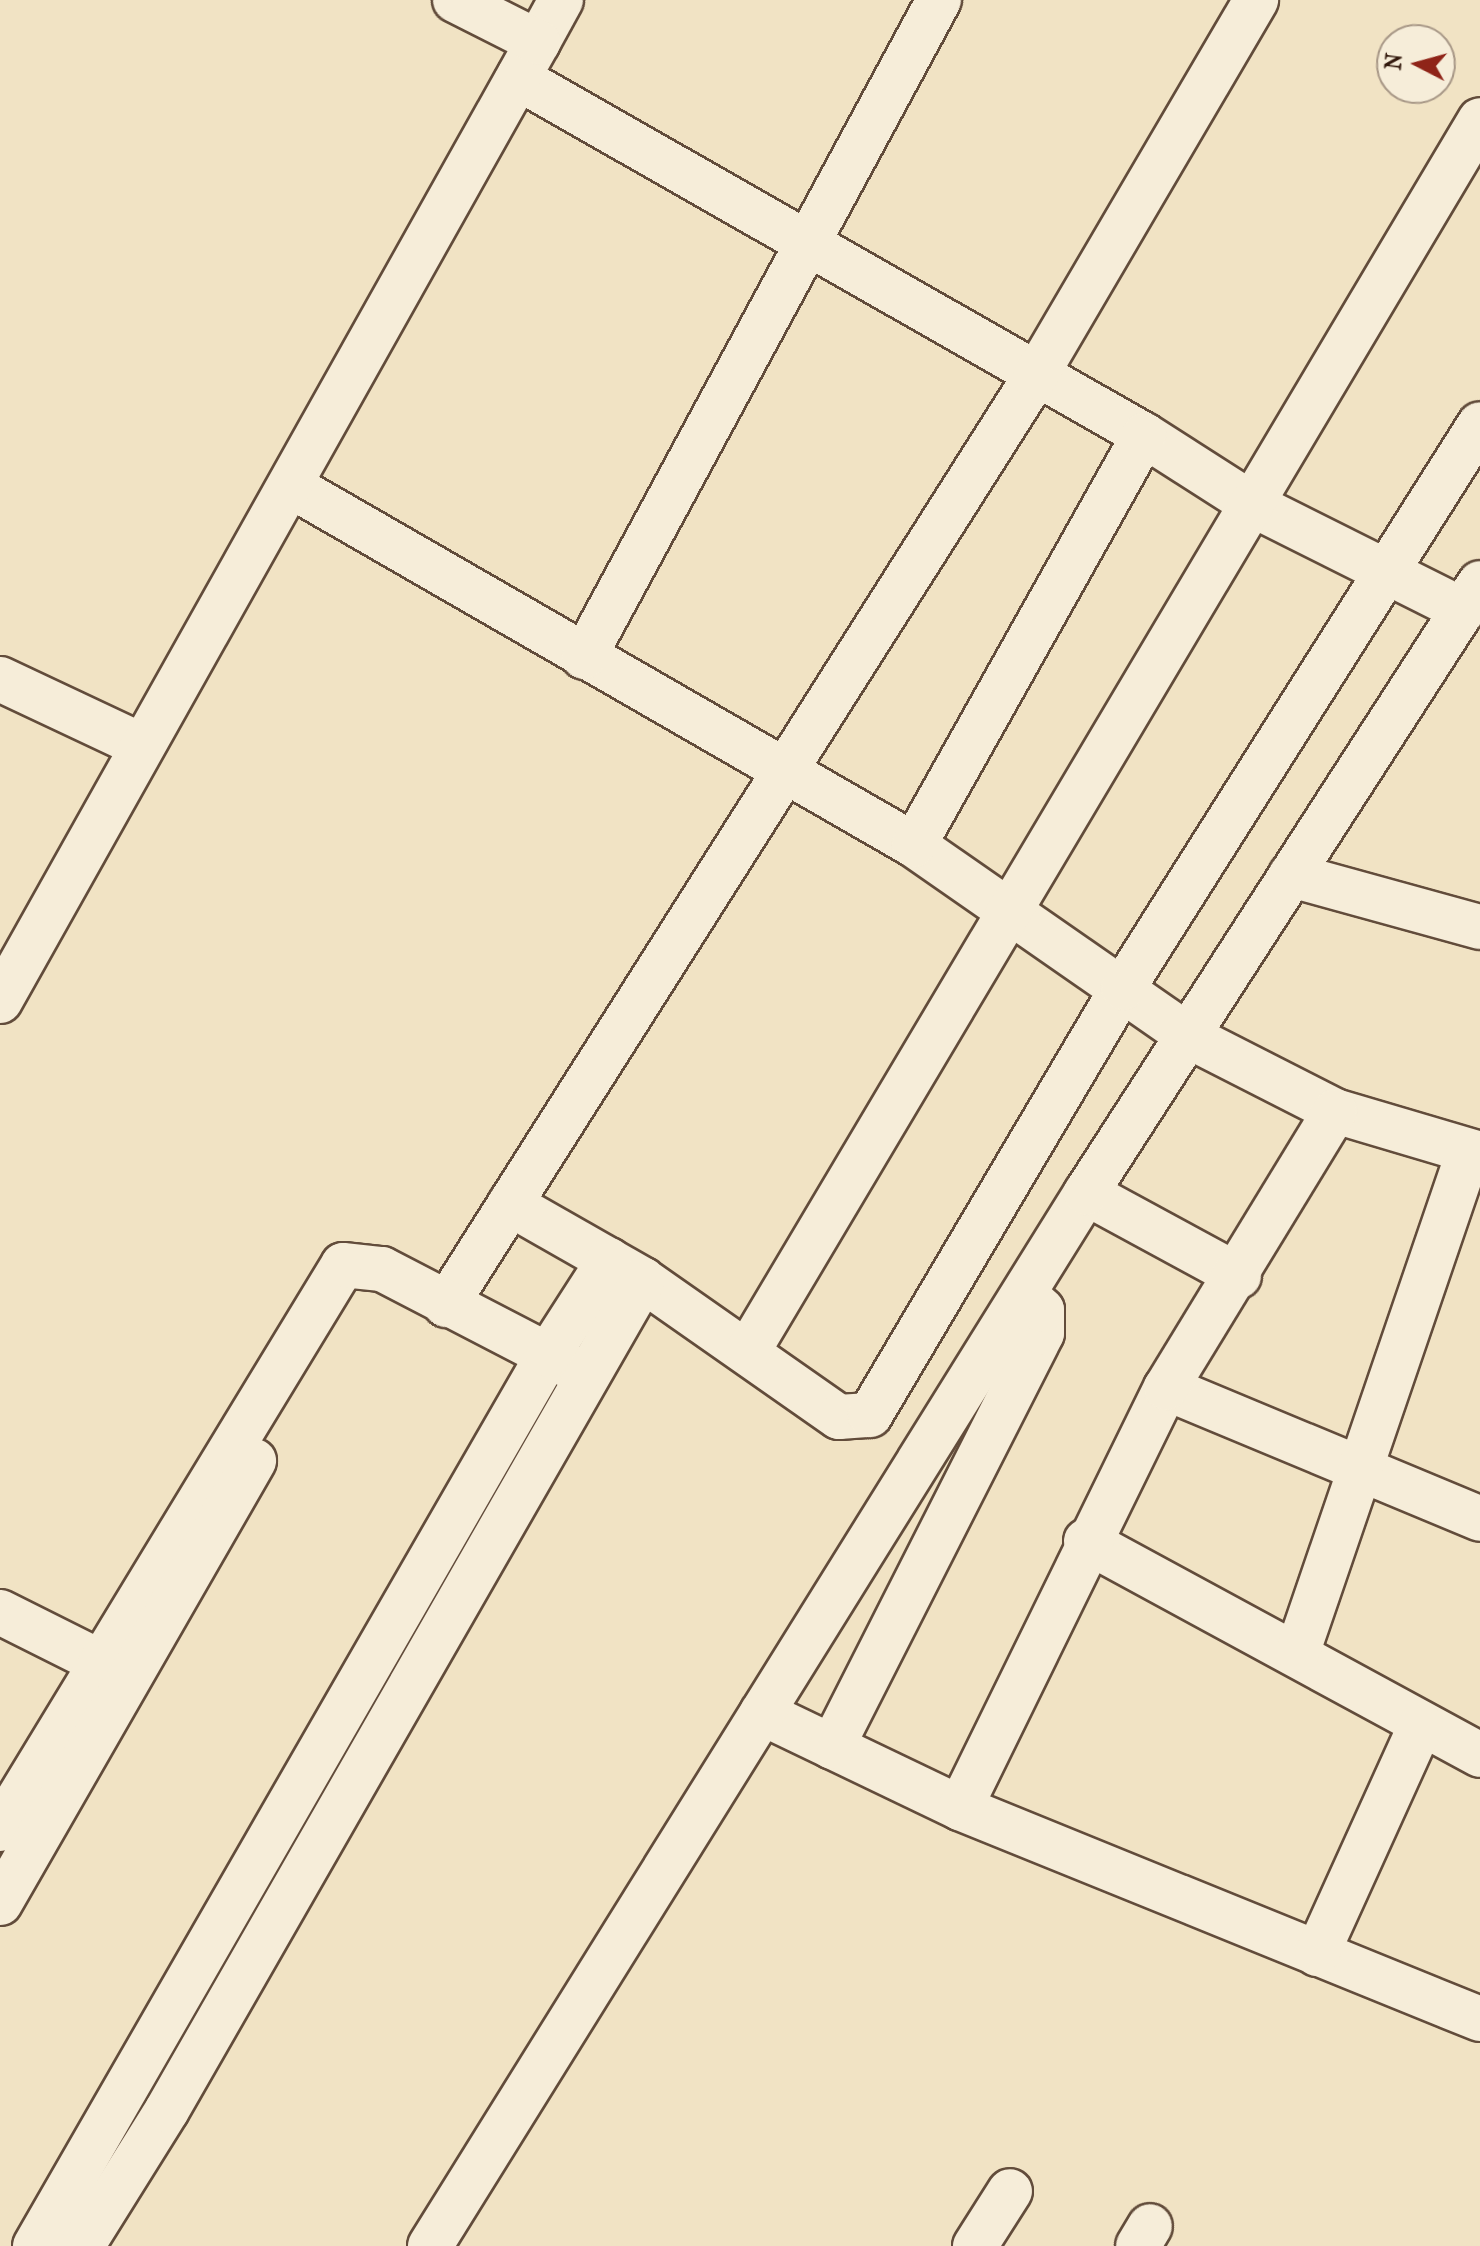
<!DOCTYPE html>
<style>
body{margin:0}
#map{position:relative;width:1480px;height:2246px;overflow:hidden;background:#f1e3c4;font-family:"IM FELL French Canon",serif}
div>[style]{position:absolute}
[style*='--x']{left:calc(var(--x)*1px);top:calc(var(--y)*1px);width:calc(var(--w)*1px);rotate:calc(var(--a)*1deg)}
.roads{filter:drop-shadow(2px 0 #624c3b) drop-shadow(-2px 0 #624c3b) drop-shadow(0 2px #624c3b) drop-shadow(0 -2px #624c3b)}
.minor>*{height:44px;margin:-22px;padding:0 22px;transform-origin:22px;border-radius:22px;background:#f6edd9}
span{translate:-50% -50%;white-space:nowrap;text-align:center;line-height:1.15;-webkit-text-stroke:8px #f6edd9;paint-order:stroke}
.north{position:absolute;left:1376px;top:24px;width:80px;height:80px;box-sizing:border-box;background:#f6edd9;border:2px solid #a89887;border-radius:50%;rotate:276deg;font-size:22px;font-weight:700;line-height:32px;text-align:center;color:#33190d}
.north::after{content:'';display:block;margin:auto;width:28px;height:36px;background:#8f2418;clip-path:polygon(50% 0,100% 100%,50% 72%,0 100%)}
</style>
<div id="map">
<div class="roads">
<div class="minor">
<i style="--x:538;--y:42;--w:48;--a:-61.3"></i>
<i style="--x:518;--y:78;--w:721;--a:29.7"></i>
<i style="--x:1144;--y:435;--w:132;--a:32.6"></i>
<i style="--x:1255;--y:506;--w:233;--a:26.6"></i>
<i style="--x:291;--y:486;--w:719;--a:29.95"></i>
<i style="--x:914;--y:845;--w:336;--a:34.8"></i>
<i style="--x:1190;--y:1037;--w:163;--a:27"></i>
<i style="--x:1335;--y:1111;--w:151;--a:16.5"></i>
<i style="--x:584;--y:657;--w:747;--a:-61.62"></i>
<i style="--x:0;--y:679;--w:155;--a:25.2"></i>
<i style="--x:914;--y:845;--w:470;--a:-60.7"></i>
<i style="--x:1291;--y:875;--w:196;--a:15.4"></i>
<i style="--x:0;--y:1001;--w:1100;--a:-60.71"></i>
<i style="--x:538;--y:42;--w:93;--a:-153.2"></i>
<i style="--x:1086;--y:1193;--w:174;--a:28.5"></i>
<i style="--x:510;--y:1204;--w:153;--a:29.7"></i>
<i style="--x:643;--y:1280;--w:239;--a:35"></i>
<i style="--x:839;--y:1417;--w:31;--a:-4"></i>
<i style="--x:870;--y:1415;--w:496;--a:-59.4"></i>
<i style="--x:1123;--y:988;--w:667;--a:-57.67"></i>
<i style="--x:446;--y:1305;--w:1099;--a:-57.6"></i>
<i style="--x:1035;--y:377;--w:437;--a:-59.6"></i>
<i style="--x:748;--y:1351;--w:1432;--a:-59.26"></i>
<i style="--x:1166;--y:1388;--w:340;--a:22.6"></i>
<i style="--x:1086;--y:1541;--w:448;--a:28.5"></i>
<i style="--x:0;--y:1612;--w:110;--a:26.6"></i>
<i style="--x:1298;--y:1651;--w:528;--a:-71.12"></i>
<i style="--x:762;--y:1713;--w:220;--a:25.6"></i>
<i style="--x:960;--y:1808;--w:561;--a:22.09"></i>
<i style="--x:832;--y:1747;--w:464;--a:-63.1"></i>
<i style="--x:1042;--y:1333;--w:23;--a:-90"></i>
<i style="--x:1042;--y:1310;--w:21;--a:-137"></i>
<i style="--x:960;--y:1808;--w:468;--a:-63.9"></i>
<i style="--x:1166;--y:1388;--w:324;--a:-58.6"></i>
<i style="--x:0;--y:1829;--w:660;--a:-58.69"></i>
<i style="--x:343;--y:1265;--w:39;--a:6"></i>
<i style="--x:382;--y:1269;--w:215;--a:27.4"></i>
<i style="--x:0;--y:1903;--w:510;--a:-60.12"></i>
<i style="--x:1317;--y:1954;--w:252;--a:-65.6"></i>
<i style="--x:35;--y:2246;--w:1028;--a:-60.07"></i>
<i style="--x:548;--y:1355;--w:113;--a:-57.3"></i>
<i style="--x:82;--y:2246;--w:160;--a:-58"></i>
<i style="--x:167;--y:2110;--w:957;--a:-60.17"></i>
<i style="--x:430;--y:2246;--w:1241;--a:-58.08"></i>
<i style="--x:1086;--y:1193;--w:726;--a:-57.14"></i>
<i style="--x:975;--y:2246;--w:65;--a:-57.5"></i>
<i style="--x:1138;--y:2246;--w:23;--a:-59"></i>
</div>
</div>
<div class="north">N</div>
</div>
